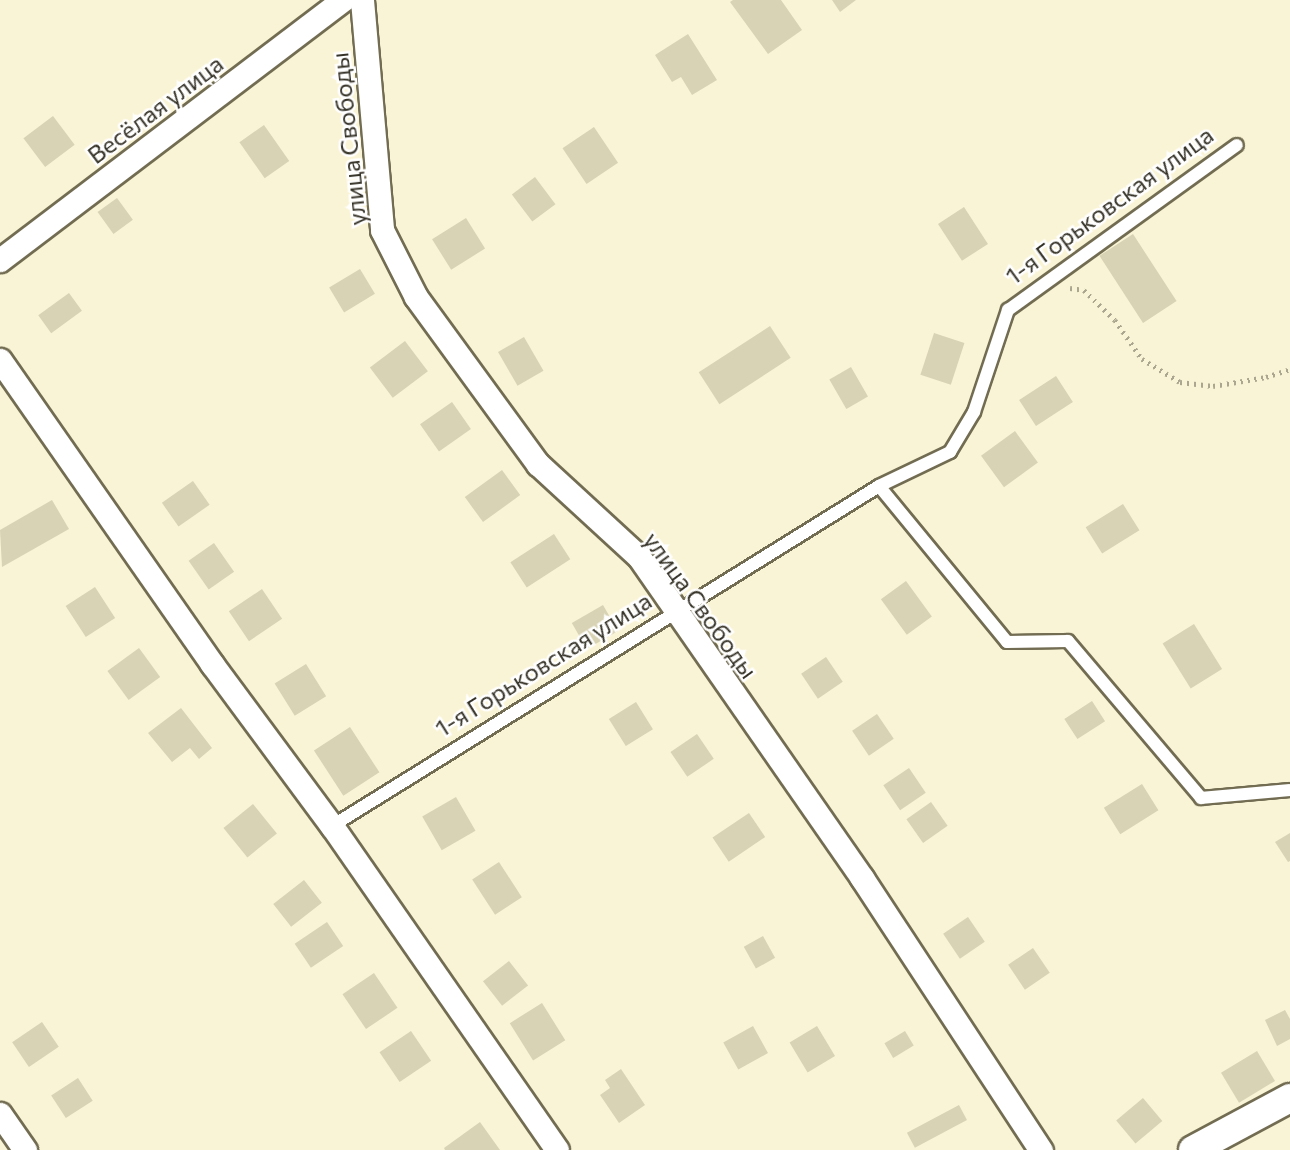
<!DOCTYPE html>
<meta charset="utf-8">
<style>
body{margin:0}
#map{position:relative;width:1290px;height:1150px;overflow:hidden;background:#faf4d6;font-family:Commissioner,sans-serif}
div>[style]{position:absolute}
[style*='--x']{left:calc(var(--x)*1px);top:calc(var(--y)*1px);width:calc(var(--w)*1px);rotate:calc(var(--a)*1deg)}
.building>*{inset:0;background:#d9d3b5;transform-origin:0 0}
.path>*{height:4.5px;margin-top:-2.25px;transform-origin:0;background:repeating-linear-gradient(90deg,#aba68f 0 2px,transparent 0 7px)}
.roads{filter:drop-shadow(2px 0 #726c52) drop-shadow(-2px 0 #726c52) drop-shadow(0 2px #726c52) drop-shadow(0 -2px #726c52)}
.service>*{height:12px;margin:-6px;padding:0 6px;transform-origin:6px;border-radius:6px;background:#fff}
.minor>*{height:23px;margin:-11.5px;padding:0 11.5px;transform-origin:11.5px;border-radius:11.5px;background:#fff}
.tertiary>*{height:28px;margin:-14px;padding:0 14px;transform-origin:14px;border-radius:14px;background:#fff}
span{translate:-50% -50%;white-space:nowrap;text-align:center;line-height:1.15;-webkit-text-stroke:5px #fff;paint-order:stroke}
.street-label{font-size:24px;color:#343126}
</style>
<div id="map">
<div class="building">
<i style="clip-path:polygon(733px 0,781px 0,802px 30px,768px 54px,730px 2px)"></i>
<i style="clip-path:polygon(832px 0,856px 0,840px 12px)"></i>
<i style="clip-path:polygon(688px 34px,717px 80px,692px 95px,681px 77px,672px 82px,655px 55px)"></i>
<i style="left:53px;top:116px;width:36px;height:37px;rotate:53deg"></i>
<i style="left:264px;top:125px;width:44px;height:30px;rotate:55deg"></i>
<i style="left:594px;top:127px;width:43px;height:38px;rotate:56deg"></i>
<i style="left:535px;top:177px;width:34px;height:29px;rotate:53deg"></i>
<i style="left:117px;top:198px;width:27px;height:24px;rotate:54deg"></i>
<i style="left:964px;top:207px;width:44px;height:31px;rotate:57deg"></i>
<i style="left:466px;top:218px;width:36px;height:40px;rotate:58deg"></i>
<i style="left:1133px;top:234px;width:80px;height:40px;rotate:57deg"></i>
<i style="left:360px;top:269px;width:29px;height:36px;rotate:59deg"></i>
<i style="left:69px;top:293px;width:22px;height:38px;rotate:54deg"></i>
<i style="left:770px;top:326px;width:38px;height:85px;rotate:57deg"></i>
<i style="left:934px;top:333px;width:32px;height:44px;rotate:18deg"></i>
<i style="left:524px;top:337px;width:39px;height:30px;rotate:60deg"></i>
<i style="left:405px;top:341px;width:38px;height:44px;rotate:53deg"></i>
<i style="left:851px;top:367px;width:34px;height:25px;rotate:60deg"></i>
<i style="left:1056px;top:376px;width:31px;height:44px;rotate:57deg"></i>
<i style="left:452px;top:402px;width:33px;height:39px;rotate:55deg"></i>
<i style="left:1015px;top:431px;width:39px;height:42px;rotate:54deg"></i>
<i style="left:502px;top:470px;width:31px;height:46px;rotate:54deg"></i>
<i style="left:193px;top:481px;width:29px;height:38px;rotate:55deg"></i>
<i style="clip-path:polygon(52px 500px,69px 529px,2px 567px,0 530px)"></i>
<i style="left:1123px;top:504px;width:31px;height:44px;rotate:58deg"></i>
<i style="left:554px;top:534px;width:30px;height:52px;rotate:57deg"></i>
<i style="left:214px;top:543px;width:35px;height:31px;rotate:55deg"></i>
<i style="left:906px;top:581px;width:44px;height:31px;rotate:54deg"></i>
<i style="left:95px;top:587px;width:37px;height:35px;rotate:57deg"></i>
<i style="left:262px;top:589px;width:36px;height:40px;rotate:56deg"></i>
<i style="left:603px;top:605px;width:30px;height:36px;rotate:60deg"></i>
<i style="left:1194px;top:624px;width:53px;height:37px;rotate:58deg"></i>
<i style="left:139px;top:648px;width:36px;height:39px;rotate:54deg"></i>
<i style="left:826px;top:657px;width:30px;height:30px;rotate:56deg"></i>
<i style="left:306px;top:664px;width:38px;height:37px;rotate:58deg"></i>
<i style="left:1092px;top:701px;width:24px;height:33px;rotate:57deg"></i>
<i style="left:636px;top:702px;width:32px;height:32px;rotate:58deg"></i>
<i style="clip-path:polygon(181px 708px,212px 748px,199px 759px,190px 748px,172px 762px,148px 733px)"></i>
<i style="left:877px;top:714px;width:30px;height:30px;rotate:56deg"></i>
<i style="left:350px;top:727px;width:54px;height:43px;rotate:57deg"></i>
<i style="left:697px;top:734px;width:30px;height:32px;rotate:56deg"></i>
<i style="left:909px;top:768px;width:30px;height:31px;rotate:56deg"></i>
<i style="left:1142px;top:784px;width:31px;height:45px;rotate:58deg"></i>
<i style="left:456px;top:797px;width:39px;height:39px;rotate:60deg"></i>
<i style="left:931px;top:802px;width:29px;height:30px;rotate:55deg"></i>
<i style="left:253px;top:804px;width:38px;height:38px;rotate:51deg"></i>
<i style="left:749px;top:813px;width:29px;height:44px;rotate:56deg"></i>
<i style="clip-path:polygon(1290px 833px,1290px 861px,1288px 862px,1275px 842px)"></i>
<i style="left:499px;top:862px;width:42px;height:32px;rotate:57deg"></i>
<i style="left:304px;top:880px;width:29px;height:39px;rotate:52deg"></i>
<i style="left:968px;top:917px;width:30px;height:30px;rotate:56deg"></i>
<i style="left:327px;top:922px;width:29px;height:39px;rotate:56deg"></i>
<i style="left:763px;top:936px;width:25px;height:22px;rotate:61deg"></i>
<i style="left:1033px;top:948px;width:30px;height:30px;rotate:56deg"></i>
<i style="left:509px;top:961px;width:31px;height:33px;rotate:52deg"></i>
<i style="left:374px;top:973px;width:42px;height:38px;rotate:56deg"></i>
<i style="left:542px;top:1003px;width:44px;height:38px;rotate:58deg"></i>
<i style="clip-path:polygon(1285px 1010px,1290px 1019px,1290px 1039px,1277px 1046px,1265px 1020px)"></i>
<i style="left:42px;top:1022px;width:30px;height:36px;rotate:56deg"></i>
<i style="left:753px;top:1026px;width:31px;height:34px;rotate:61deg"></i>
<i style="left:817px;top:1026px;width:35px;height:32px;rotate:59deg"></i>
<i style="left:411px;top:1031px;width:36px;height:38px;rotate:56deg"></i>
<i style="left:905px;top:1031px;width:17px;height:24px;rotate:59deg"></i>
<i style="left:1257px;top:1051px;width:35px;height:42px;rotate:59deg"></i>
<i style="clip-path:polygon(621px 1069px,645px 1105px,619px 1123px,600px 1095px,610px 1088px,605px 1080px)"></i>
<i style="left:78px;top:1078px;width:27px;height:32px;rotate:57deg"></i>
<i style="left:1143px;top:1098px;width:30px;height:35px;rotate:50deg"></i>
<i style="left:959px;top:1105px;width:17px;height:59px;rotate:62deg"></i>
<i style="clip-path:polygon(480px 1122px,500px 1150px,445px 1150px,444px 1148px)"></i>
</div>
<div class="path">
<i style="--x:1070;--y:288;--w:14;--a:8"></i>
<i style="--x:1084;--y:290;--w:43;--a:44.1"></i>
<i style="--x:1115;--y:320;--w:47;--a:55.3"></i>
<i style="--x:1142;--y:359;--w:44;--a:31.2"></i>
<i style="--x:1180;--y:382;--w:33;--a:7"></i>
<i style="--x:1213;--y:386;--w:54;--a:-9.6"></i>
<i style="--x:1266;--y:377;--w:25;--a:-18"></i>
</div>
<div class="roads">
<div class="service">
<i style="--x:879;--y:486;--w:202;--a:50.6"></i>
<i style="--x:1007;--y:642;--w:61;--a:-0.9"></i>
<i style="--x:1068;--y:641;--w:206;--a:49.7"></i>
<i style="--x:1201;--y:798;--w:89;--a:-5.1"></i>
<i style="--x:332;--y:826;--w:644;--a:-31.86"></i>
<i style="--x:879;--y:486;--w:79;--a:-25.6"></i>
<i style="--x:950;--y:452;--w:47;--a:-59"></i>
<i style="--x:974;--y:412;--w:108;--a:-71.6"></i>
<i style="--x:1008;--y:310;--w:282;--a:-35.8"></i>
</div>
<div class="minor">
<i style="--x:362;--y:0;--w:231;--a:85"></i>
<i style="--x:382;--y:230;--w:75;--a:63.1"></i>
<i style="--x:416;--y:297;--w:207;--a:53.9"></i>
<i style="--x:538;--y:464;--w:137;--a:42.6"></i>
<i style="--x:639;--y:557;--w:391;--a:55.2"></i>
<i style="--x:862;--y:878;--w:326;--a:56.7"></i>
<i style="--x:0;--y:260;--w:430;--a:-37.2"></i>
<i style="--x:0;--y:360;--w:371;--a:55.1"></i>
<i style="--x:212;--y:664;--w:202;--a:53.5"></i>
<i style="--x:332;--y:826;--w:394;--a:55.2"></i>
<i style="--x:0;--y:1114;--w:44;--a:55.2"></i>
</div>
<div class="tertiary">
<i style="--x:1193;--y:1150;--w:110;--a:-28.2"></i>
</div>
</div>
<div class="street-label">
<span style="left:155px;top:109px;rotate:-37deg">Весёлая улица</span>
<span style="left:348px;top:139px;rotate:-96deg">улица Свободы</span>
<span style="left:1109px;top:205px;rotate:-36deg">1-я Горьковская улица</span>
<span style="left:701px;top:605px;rotate:54deg">улица Свободы</span>
<span style="left:543px;top:664px;rotate:-32deg">1-я Горьковская улица</span>
</div>
</div>
